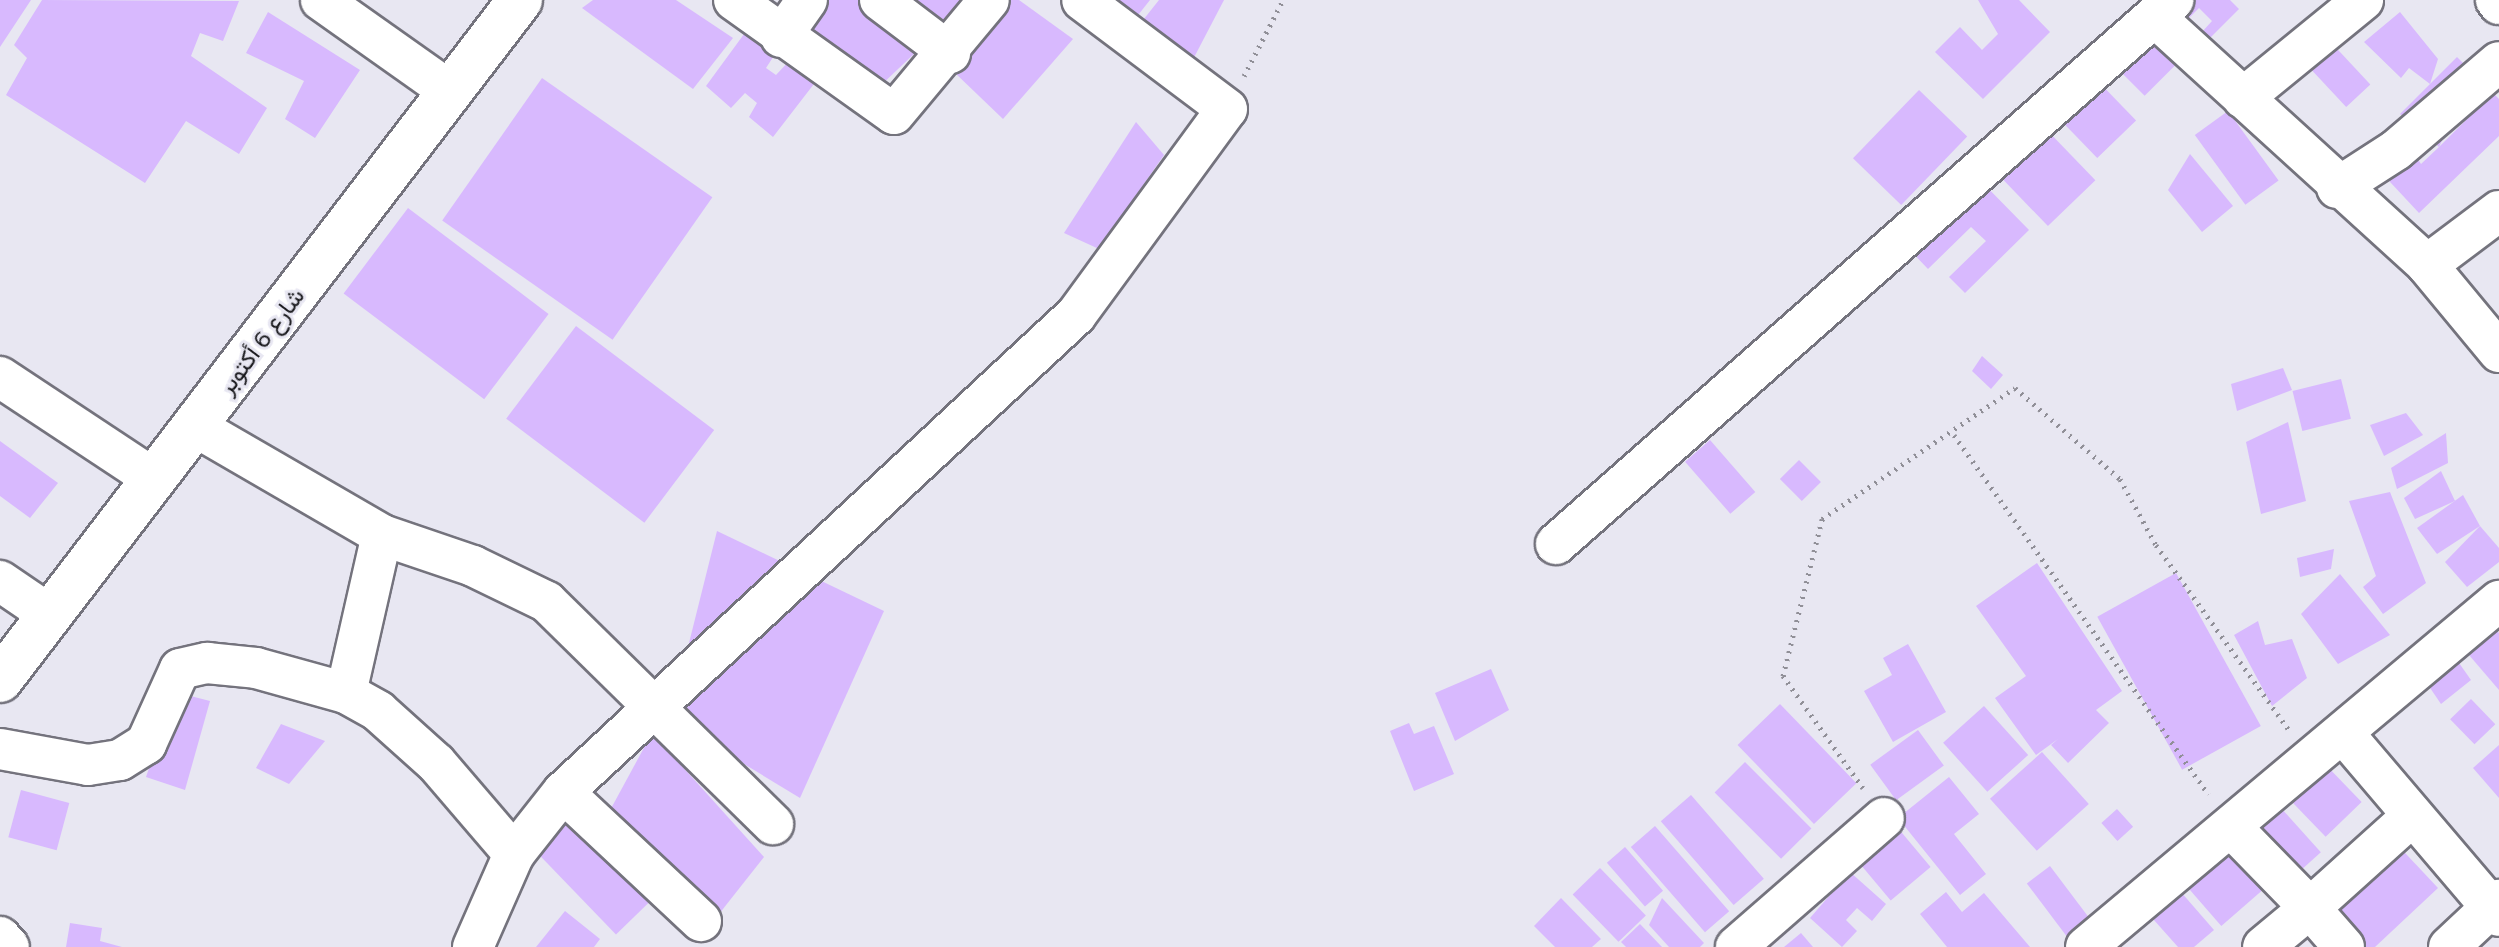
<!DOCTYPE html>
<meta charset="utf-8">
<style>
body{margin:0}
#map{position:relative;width:2499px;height:947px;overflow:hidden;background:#e8e7f2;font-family:Figtree,Vazirmatn,sans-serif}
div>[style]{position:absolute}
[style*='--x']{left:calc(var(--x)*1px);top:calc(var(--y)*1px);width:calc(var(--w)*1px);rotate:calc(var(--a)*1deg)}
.building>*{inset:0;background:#d8b9fe;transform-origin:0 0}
.path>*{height:5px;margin-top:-2.5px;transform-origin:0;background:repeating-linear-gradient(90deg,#908f97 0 2px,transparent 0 8px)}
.roads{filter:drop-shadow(2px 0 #74737d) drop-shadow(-2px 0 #74737d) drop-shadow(0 2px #74737d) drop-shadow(0 -2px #74737d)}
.minor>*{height:40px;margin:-20px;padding:0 20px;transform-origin:20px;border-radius:20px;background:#fff}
.tertiary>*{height:44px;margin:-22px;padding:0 22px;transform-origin:22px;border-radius:22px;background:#fff}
span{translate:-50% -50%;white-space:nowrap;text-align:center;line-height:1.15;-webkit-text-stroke:6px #e8e7f2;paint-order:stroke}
.street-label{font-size:24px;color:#19191d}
</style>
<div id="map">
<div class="building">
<i style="clip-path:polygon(0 0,31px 0,0 47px)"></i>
<i style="clip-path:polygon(42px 0,239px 1px,223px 41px,200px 33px,191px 56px,267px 108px,239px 154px,186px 121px,145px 183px,6px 95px,27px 58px,14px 45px)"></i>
<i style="clip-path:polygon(593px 0,676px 0,733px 38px,693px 89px,582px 8px)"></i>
<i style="clip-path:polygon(821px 0,858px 0,917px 51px,877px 89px,799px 36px)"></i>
<i style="clip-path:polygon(909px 0,961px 0,942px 26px)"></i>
<i style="clip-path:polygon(1000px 0,1019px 0,1073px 39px,1003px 119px,954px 72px)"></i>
<i style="clip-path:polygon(1098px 0,1150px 0,1131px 24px)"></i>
<i style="clip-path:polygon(1159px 0,1224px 0,1188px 69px,1136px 29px)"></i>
<i style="clip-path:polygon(1978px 0,2019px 0,2050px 32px,1983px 99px,1935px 52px,1960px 27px,1982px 50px,1998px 34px)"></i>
<i style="clip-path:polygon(2150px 0,2230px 0,2239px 9px,2208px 40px,2201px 33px,2212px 21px,2199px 8px,2178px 29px)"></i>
<i style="left:2139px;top:11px;width:64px;height:56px;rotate:45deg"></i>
<i style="clip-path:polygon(268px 12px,360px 70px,315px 138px,285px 119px,304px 81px,246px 53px)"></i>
<i style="clip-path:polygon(evenodd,2400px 12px,2438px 59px,2430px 84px,2457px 57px,2499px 99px,2499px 136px,2419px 213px,2363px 153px,2394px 122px,2421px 164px,2439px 147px,2400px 114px,2430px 84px,2409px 68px,2401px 78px,2364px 42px,2400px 12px,2465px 91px,2476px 110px,2439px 147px,2450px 123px,2426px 94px,2442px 110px,2465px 91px)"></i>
<i style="clip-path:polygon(747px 30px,777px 51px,766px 68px,776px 75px,790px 60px,817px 80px,773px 137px,749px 117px,757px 103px,745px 93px,731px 108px,706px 86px)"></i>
<i style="left:2326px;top:37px;width:65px;height:33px;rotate:47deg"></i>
<i style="left:2093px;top:76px;width:62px;height:54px;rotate:46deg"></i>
<i style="left:542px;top:78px;width:208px;height:174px;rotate:35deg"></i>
<i style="left:1919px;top:90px;width:67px;height:95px;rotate:44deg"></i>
<i style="left:2228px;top:111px;width:86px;height:41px;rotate:54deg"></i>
<i style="clip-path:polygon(1136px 122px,1164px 155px,1099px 249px,1064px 233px)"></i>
<i style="left:2044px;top:127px;width:74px;height:66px;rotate:46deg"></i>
<i style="clip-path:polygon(2190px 154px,2233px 206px,2202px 232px,2168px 190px)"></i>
<i style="clip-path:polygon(1977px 177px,2029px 230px,1965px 293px,1949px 277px,1986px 241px,1971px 227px,1928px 269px,1906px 246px)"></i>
<i style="left:408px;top:208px;width:176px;height:107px;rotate:37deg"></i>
<i style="left:576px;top:326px;width:173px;height:116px;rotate:37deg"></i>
<i style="clip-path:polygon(1982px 356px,2003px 375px,1991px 389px,1972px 371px)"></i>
<i style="clip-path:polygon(2283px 368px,2292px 390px,2237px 411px,2231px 384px)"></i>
<i style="left:2341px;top:379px;width:41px;height:50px;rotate:76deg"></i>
<i style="clip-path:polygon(2406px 413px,2423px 435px,2384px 456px,2370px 425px)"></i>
<i style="clip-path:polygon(2288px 422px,2306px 501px,2261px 514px,2246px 442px)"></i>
<i style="clip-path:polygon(2446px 433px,2448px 463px,2397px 489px,2391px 468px)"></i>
<i style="left:1710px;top:440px;width:69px;height:33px;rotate:49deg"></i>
<i style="clip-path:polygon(0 441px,58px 483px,30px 518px,0 496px)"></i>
<i style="left:1799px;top:460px;width:31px;height:27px;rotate:45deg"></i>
<i style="clip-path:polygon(2441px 471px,2455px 501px,2415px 519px,2404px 498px)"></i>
<i style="clip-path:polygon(2390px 492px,2426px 583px,2383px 614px,2363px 587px,2376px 576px,2349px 501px)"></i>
<i style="clip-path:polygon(2463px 495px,2480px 526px,2437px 554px,2417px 528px)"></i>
<i style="clip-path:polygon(2480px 526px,2499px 548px,2499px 562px,2467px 587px,2445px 562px)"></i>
<i style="clip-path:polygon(717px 531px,884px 611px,800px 798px,670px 719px)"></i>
<i style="clip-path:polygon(2334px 549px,2331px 569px,2300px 577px,2297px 558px)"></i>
<i style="clip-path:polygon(2037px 563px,2122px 691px,2096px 710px,2109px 723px,2068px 763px,2051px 745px,2058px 739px,2036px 755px,1995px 698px,2026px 676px,1976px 606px)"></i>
<i style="left:2176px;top:573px;width:175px;height:90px;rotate:61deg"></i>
<i style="clip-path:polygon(2340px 574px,2390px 635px,2338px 664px,2301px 614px)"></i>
<i style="clip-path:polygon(2258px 621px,2265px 645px,2292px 639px,2307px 678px,2272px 706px,2234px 635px)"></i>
<i style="clip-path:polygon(2489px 622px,2499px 633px,2499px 690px,2463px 648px)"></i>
<i style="clip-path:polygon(1908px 644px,1946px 712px,1893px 742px,1864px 691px,1892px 675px,1883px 658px)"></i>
<i style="clip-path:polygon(2452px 653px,2471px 680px,2441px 704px,2424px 679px)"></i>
<i style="clip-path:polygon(1491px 669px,1509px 710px,1455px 741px,1435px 693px)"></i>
<i style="clip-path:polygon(175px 692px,210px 701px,185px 790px,146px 777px)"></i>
<i style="left:2471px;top:699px;width:35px;height:29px;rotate:46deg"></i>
<i style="left:1780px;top:704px;width:110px;height:59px;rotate:46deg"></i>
<i style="left:1984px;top:706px;width:66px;height:55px;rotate:48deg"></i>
<i style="clip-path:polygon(1409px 723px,1414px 734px,1434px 726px,1454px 774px,1414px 791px,1390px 731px)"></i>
<i style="clip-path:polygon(281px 724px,325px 741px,289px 784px,256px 768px)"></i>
<i style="left:1918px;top:730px;width:44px;height:59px;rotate:54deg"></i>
<i style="clip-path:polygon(652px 733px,764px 857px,719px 914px,608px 814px)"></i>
<i style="clip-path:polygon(2499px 745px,2499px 798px,2473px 768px)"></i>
<i style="left:2042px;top:752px;width:70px;height:70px;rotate:48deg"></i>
<i style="left:2322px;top:761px;width:57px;height:50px;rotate:46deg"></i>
<i style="left:1745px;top:762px;width:94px;height:43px;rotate:45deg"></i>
<i style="clip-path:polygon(1949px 777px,1979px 814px,1954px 834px,1986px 874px,1960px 895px,1898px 818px)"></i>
<i style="left:21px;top:790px;width:50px;height:49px;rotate:15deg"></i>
<i style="left:1691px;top:795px;width:111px;height:40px;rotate:49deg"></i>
<i style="left:2272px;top:798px;width:73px;height:40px;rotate:48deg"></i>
<i style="left:563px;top:809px;width:127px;height:49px;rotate:46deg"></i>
<i style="left:2117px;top:809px;width:24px;height:21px;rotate:48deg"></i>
<i style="left:1892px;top:821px;width:60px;height:52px;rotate:50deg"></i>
<i style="left:1655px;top:826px;width:113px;height:32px;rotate:49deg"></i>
<i style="clip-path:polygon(2392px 839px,2438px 888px,2375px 947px,2352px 947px,2316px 910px)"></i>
<i style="left:2223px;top:841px;width:63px;height:57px;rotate:49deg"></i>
<i style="left:1625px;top:847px;width:58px;height:24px;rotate:49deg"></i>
<i style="left:2050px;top:866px;width:73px;height:29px;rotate:53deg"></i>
<i style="left:1600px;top:868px;width:66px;height:38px;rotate:46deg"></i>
<i style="clip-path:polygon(1850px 872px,1886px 904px,1872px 921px,1857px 908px,1846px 920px,1857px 931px,1842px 947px,1810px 918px)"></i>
<i style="clip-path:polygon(2174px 884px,2214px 930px,2194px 947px,2178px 947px,2145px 910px)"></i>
<i style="clip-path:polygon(1946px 892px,1962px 912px,1984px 893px,2030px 947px,1947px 947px,1920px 914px)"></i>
<i style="clip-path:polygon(1561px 898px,1601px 939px,1592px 947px,1555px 947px,1534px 926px)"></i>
<i style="clip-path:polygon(1662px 898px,1704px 943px,1700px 947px,1669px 947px,1649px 925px)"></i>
<i style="clip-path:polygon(565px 911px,600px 939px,594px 947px,536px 947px)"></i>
<i style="clip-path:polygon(70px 923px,102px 928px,100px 941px,122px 947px,66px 947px)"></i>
<i style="clip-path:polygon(1640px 924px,1662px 947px,1626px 947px,1621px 942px)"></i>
<i style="clip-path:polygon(1801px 933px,1813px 947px,1784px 947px)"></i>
</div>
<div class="path">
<i style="--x:1244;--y:76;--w:85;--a:-62.8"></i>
<i style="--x:1954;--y:435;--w:440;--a:54.7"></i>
<i style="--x:1863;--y:788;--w:138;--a:-125.5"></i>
<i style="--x:1783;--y:676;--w:162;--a:-76"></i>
<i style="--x:1822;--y:519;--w:233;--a:-34.2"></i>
<i style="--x:2015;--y:388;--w:139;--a:40.9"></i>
<i style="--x:2120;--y:479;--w:75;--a:61.4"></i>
<i style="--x:2156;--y:545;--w:228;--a:54.3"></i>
</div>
<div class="roads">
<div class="minor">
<i style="--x:321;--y:0;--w:159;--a:35.3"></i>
<i style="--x:734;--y:0;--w:196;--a:35.5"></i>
<i style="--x:894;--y:114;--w:148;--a:-50.2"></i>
<i style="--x:880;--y:0;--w:88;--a:37.1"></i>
<i style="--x:2496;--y:0;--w:5;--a:53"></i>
<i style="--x:2156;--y:18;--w:367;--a:42.3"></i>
<i style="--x:2427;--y:265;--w:113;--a:50.4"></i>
<i style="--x:781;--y:37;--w:45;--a:-54.9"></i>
<i style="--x:2243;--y:98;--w:155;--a:-39.2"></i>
<i style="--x:2337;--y:188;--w:70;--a:-32.8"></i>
<i style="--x:2396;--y:150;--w:135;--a:-40.5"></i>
<i style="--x:2427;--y:265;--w:90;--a:-36.9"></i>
<i style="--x:0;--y:377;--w:185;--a:33.5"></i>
<i style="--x:196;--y:427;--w:215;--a:30.1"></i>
<i style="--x:382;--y:535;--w:96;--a:18.8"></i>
<i style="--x:473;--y:566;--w:82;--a:25.9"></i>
<i style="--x:547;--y:602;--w:317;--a:44.5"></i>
<i style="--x:1556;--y:544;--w:823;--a:-41.4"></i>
<i style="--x:0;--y:581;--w:60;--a:34.2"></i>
<i style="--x:346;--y:693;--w:162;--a:-77.2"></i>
<i style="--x:2343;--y:733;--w:240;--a:49.6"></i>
<i style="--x:0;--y:749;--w:89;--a:10.3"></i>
<i style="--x:88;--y:765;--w:32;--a:-9"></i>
<i style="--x:120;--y:760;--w:31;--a:-32"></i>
<i style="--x:146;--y:744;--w:82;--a:-65.6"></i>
<i style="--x:180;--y:669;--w:28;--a:-13"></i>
<i style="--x:207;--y:663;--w:49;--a:5.8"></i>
<i style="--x:256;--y:668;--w:93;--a:15.5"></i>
<i style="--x:346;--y:693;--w:37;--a:29"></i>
<i style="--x:378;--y:711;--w:78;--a:41.9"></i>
<i style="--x:436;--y:763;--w:120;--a:49.4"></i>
<i style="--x:563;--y:792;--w:189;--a:43.1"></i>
<i style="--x:2232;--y:828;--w:112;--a:45.7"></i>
<i style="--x:2310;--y:908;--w:61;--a:140.3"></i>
<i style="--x:0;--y:937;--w:13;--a:48"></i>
<i style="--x:473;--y:947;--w:102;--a:-66.2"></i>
<i style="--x:514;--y:854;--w:79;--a:-51.7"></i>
<i style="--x:563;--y:792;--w:700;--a:-42.92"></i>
<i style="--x:1076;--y:315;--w:255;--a:-53.8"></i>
<i style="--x:1227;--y:109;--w:181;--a:-143.1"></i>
<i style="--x:1736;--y:947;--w:196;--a:-41.1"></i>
<i style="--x:2086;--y:947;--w:539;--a:-39.96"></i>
<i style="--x:2344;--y:947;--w:52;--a:-131.1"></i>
<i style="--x:2310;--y:908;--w:136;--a:-42"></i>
<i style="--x:2449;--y:947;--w:69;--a:-43.2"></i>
</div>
<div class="tertiary">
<i style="--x:0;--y:680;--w:856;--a:-52.59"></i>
</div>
</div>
<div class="street-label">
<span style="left:261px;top:341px;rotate:-53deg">شارع 6 أكتوبر</span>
</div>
</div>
